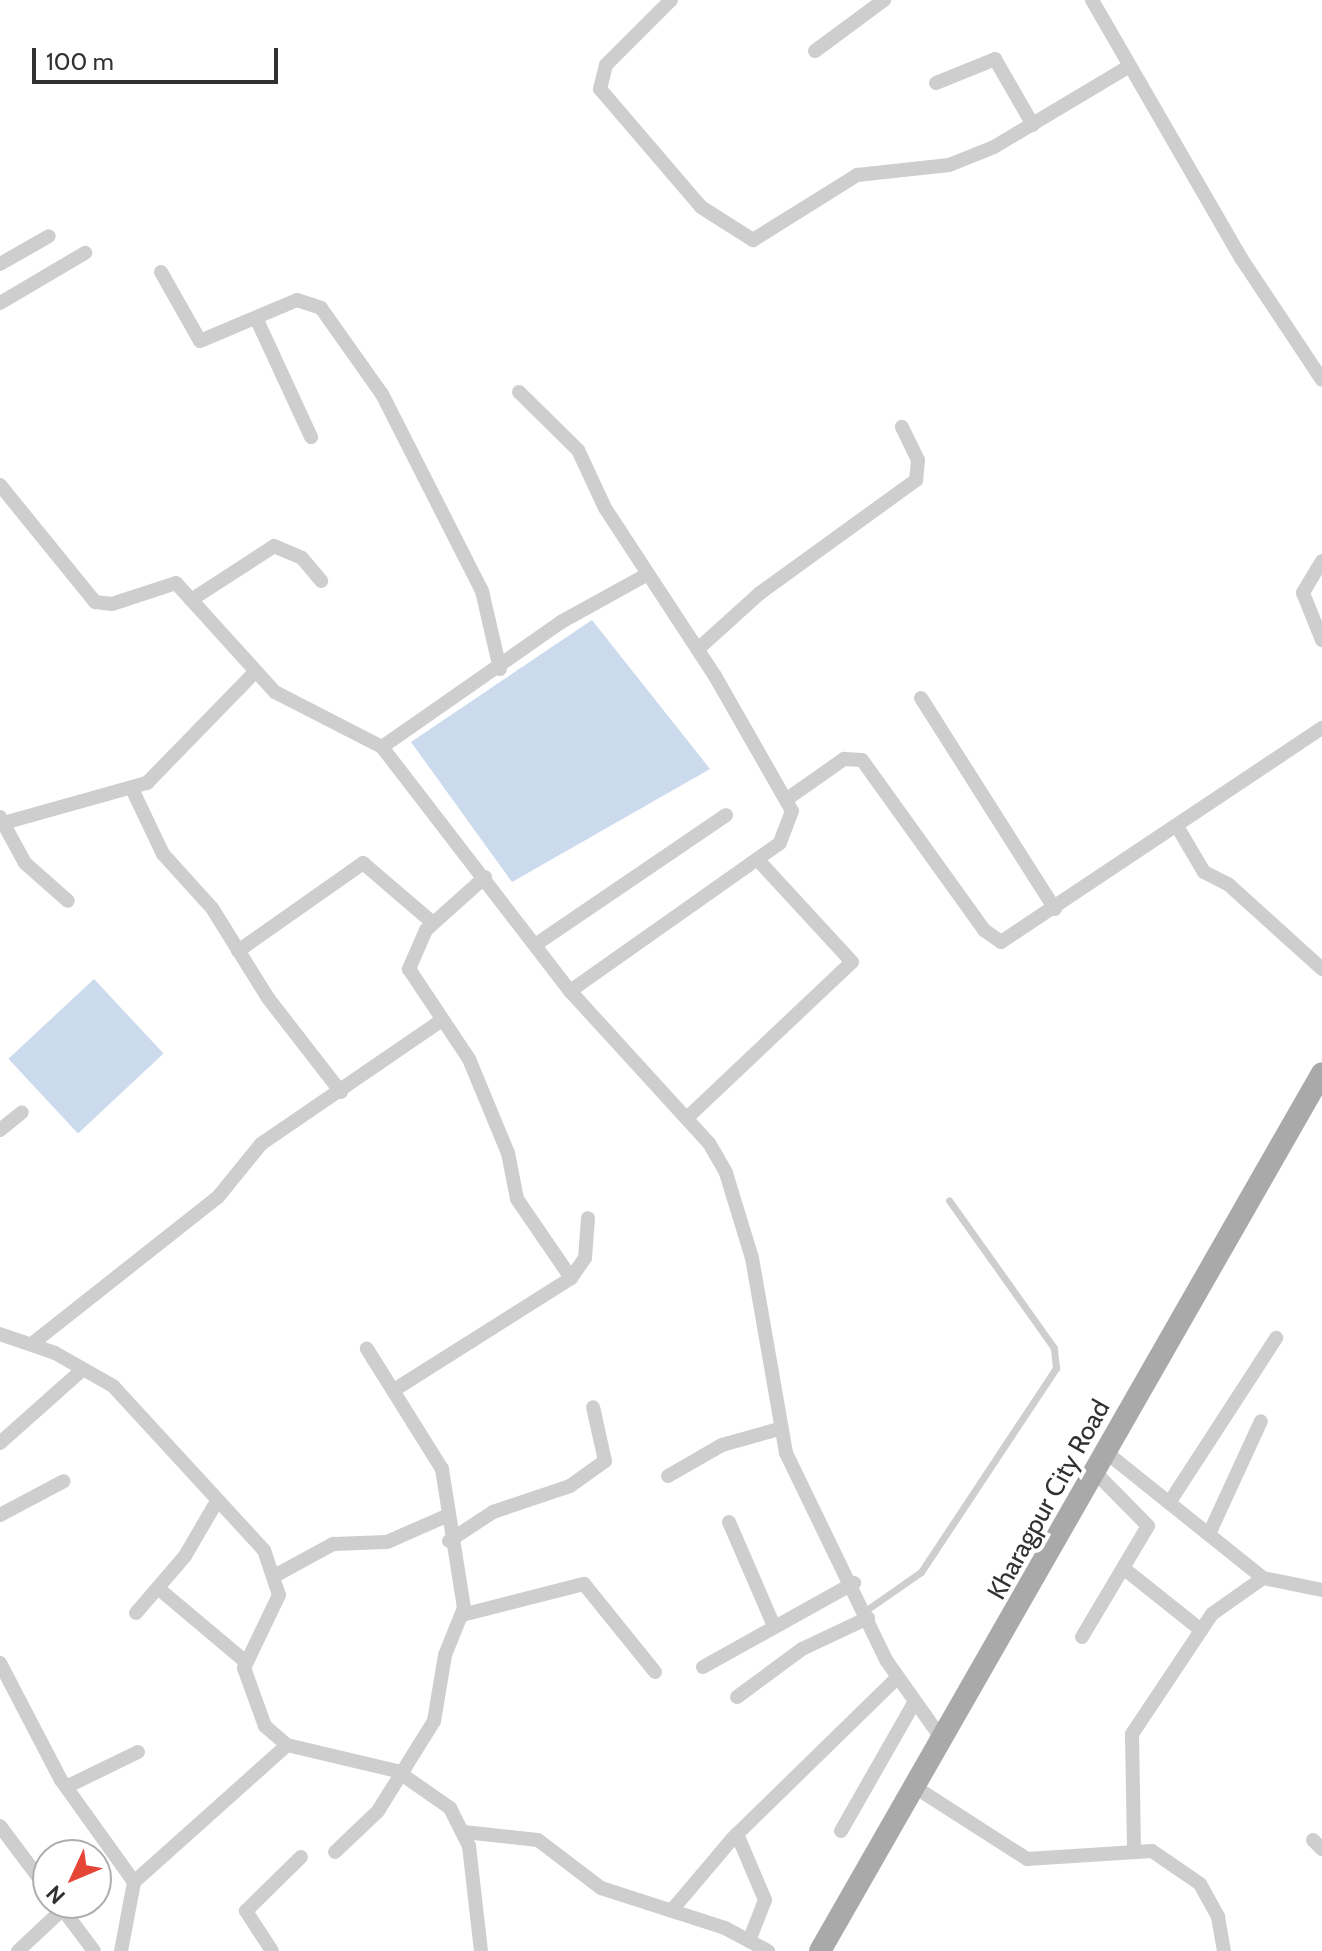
<!DOCTYPE html>
<style>
body{margin:0}
#map{position:relative;width:1322px;height:1951px;overflow:hidden;background:#fff;font-family:Cabin,sans-serif}
div>[style]{position:absolute}
[style*='--x']{left:calc(var(--x)*1px);top:calc(var(--y)*1px);width:calc(var(--w)*1px);rotate:calc(var(--a)*1deg)}
.water>*{inset:0;background:#cbdaed;transform-origin:0 0}
.service>*{height:7px;margin:-3.5px;padding:0 3.5px;transform-origin:3.5px;border-radius:3.5px;background:#cecece}
.minor>*{height:14px;margin:-7px;padding:0 7px;transform-origin:7px;border-radius:7px;background:#cecece}
.primary>*{height:22px;margin:-11px;padding:0 11px;transform-origin:11px;border-radius:11px;background:#a9a9a9}
span{translate:-50% -50%;white-space:nowrap;text-align:center;line-height:1.15;-webkit-text-stroke:8px #fff;paint-order:stroke}
.street-label{font-size:26px;color:#313131}
.north{position:absolute;left:32px;top:1839px;width:80px;height:80px;box-sizing:border-box;background:#fff;border:2px solid #adadad;border-radius:50%;rotate:226deg;font-size:22px;font-weight:700;line-height:32px;text-align:center;color:#313131}
.north::after{content:'';display:block;margin:auto;width:28px;height:36px;background:#e54535;clip-path:polygon(50% 0,100% 100%,50% 72%,0 100%)}
.scale{position:absolute;left:32px;top:48px;width:246px;height:36px;box-sizing:border-box;border:4px solid #313131;border-top:0;padding-left:10px;font-size:24px;line-height:28px;white-space:nowrap;color:#313131;-webkit-text-stroke:6px #fff;paint-order:stroke}
</style>
<div id="map">
<div class="water">
<i style="clip-path:polygon(592px 620px,710px 769px,512px 882px,411px 742px)"></i>
<i style="left:94px;top:979px;width:102px;height:117px;rotate:47deg"></i>
</div>
<div class="service">
<i style="--x:865;--y:1611;--w:68;--a:-34.9"></i>
<i style="--x:921;--y:1572;--w:245;--a:-56.5"></i>
<i style="--x:1056;--y:1368;--w:20;--a:-96"></i>
<i style="--x:1054;--y:1348;--w:181;--a:-125.4"></i>
</div>
<div class="minor">
<i style="--x:671;--y:0;--w:92;--a:135"></i>
<i style="--x:606;--y:65;--w:25;--a:104"></i>
<i style="--x:600;--y:89;--w:155;--a:49.4"></i>
<i style="--x:701;--y:207;--w:62;--a:32.4"></i>
<i style="--x:753;--y:240;--w:123;--a:-32"></i>
<i style="--x:857;--y:175;--w:93;--a:-6.2"></i>
<i style="--x:949;--y:165;--w:48;--a:-21.8"></i>
<i style="--x:994;--y:147;--w:158;--a:-30.8"></i>
<i style="--x:1092;--y:0;--w:298;--a:60"></i>
<i style="--x:1241;--y:258;--w:146;--a:56.4"></i>
<i style="--x:815;--y:51;--w:86;--a:-36.5"></i>
<i style="--x:936;--y:83;--w:64;--a:-22.1"></i>
<i style="--x:995;--y:59;--w:76;--a:60.1"></i>
<i style="--x:0;--y:264;--w:56;--a:-29.7"></i>
<i style="--x:161;--y:272;--w:79;--a:60.5"></i>
<i style="--x:200;--y:341;--w:105;--a:-22.9"></i>
<i style="--x:297;--y:300;--w:25;--a:18"></i>
<i style="--x:321;--y:308;--w:105;--a:54.7"></i>
<i style="--x:382;--y:394;--w:221;--a:63.1"></i>
<i style="--x:482;--y:591;--w:80;--a:77"></i>
<i style="--x:0;--y:303;--w:99;--a:-30.5"></i>
<i style="--x:257;--y:320;--w:129;--a:65.2"></i>
<i style="--x:519;--y:392;--w:83;--a:44.5"></i>
<i style="--x:578;--y:450;--w:64;--a:65"></i>
<i style="--x:605;--y:508;--w:201;--a:56.8"></i>
<i style="--x:715;--y:676;--w:155;--a:60.3"></i>
<i style="--x:792;--y:811;--w:34;--a:111"></i>
<i style="--x:780;--y:843;--w:257;--a:144.8"></i>
<i style="--x:0;--y:485;--w:151;--a:50.9"></i>
<i style="--x:95;--y:602;--w:17;--a:7"></i>
<i style="--x:112;--y:604;--w:67;--a:-18.2"></i>
<i style="--x:176;--y:583;--w:147;--a:47.8"></i>
<i style="--x:275;--y:692;--w:120;--a:27.2"></i>
<i style="--x:382;--y:747;--w:308;--a:52.4"></i>
<i style="--x:570;--y:991;--w:206;--a:47.6"></i>
<i style="--x:709;--y:1143;--w:34;--a:60"></i>
<i style="--x:726;--y:1173;--w:89;--a:73"></i>
<i style="--x:752;--y:1258;--w:198;--a:80.1"></i>
<i style="--x:786;--y:1453;--w:230;--a:64.2"></i>
<i style="--x:886;--y:1660;--w:100;--a:54.7"></i>
<i style="--x:1322;--y:561;--w:37;--a:121"></i>
<i style="--x:1303;--y:593;--w:51;--a:68"></i>
<i style="--x:191;--y:600;--w:99;--a:-33"></i>
<i style="--x:274;--y:546;--w:30;--a:23"></i>
<i style="--x:302;--y:558;--w:30;--a:50"></i>
<i style="--x:698;--y:649;--w:84;--a:-42.1"></i>
<i style="--x:760;--y:593;--w:193;--a:-35.9"></i>
<i style="--x:916;--y:480;--w:20;--a:-84"></i>
<i style="--x:918;--y:460;--w:37;--a:-116"></i>
<i style="--x:921;--y:698;--w:250;--a:57.6"></i>
<i style="--x:382;--y:747;--w:218;--a:-34.9"></i>
<i style="--x:561;--y:622;--w:99;--a:-28.9"></i>
<i style="--x:133;--y:791;--w:70;--a:64.5"></i>
<i style="--x:163;--y:854;--w:73;--a:47.8"></i>
<i style="--x:212;--y:908;--w:106;--a:58.1"></i>
<i style="--x:268;--y:998;--w:119;--a:52.2"></i>
<i style="--x:787;--y:799;--w:70;--a:-35.1"></i>
<i style="--x:844;--y:759;--w:18;--a:3"></i>
<i style="--x:862;--y:760;--w:209;--a:54.3"></i>
<i style="--x:984;--y:930;--w:21;--a:35"></i>
<i style="--x:1001;--y:942;--w:386;--a:-33.7"></i>
<i style="--x:0;--y:817;--w:52;--a:61.5"></i>
<i style="--x:25;--y:863;--w:57;--a:41.5"></i>
<i style="--x:0;--y:824;--w:153;--a:-15.6"></i>
<i style="--x:147;--y:783;--w:152;--a:-45.8"></i>
<i style="--x:1178;--y:828;--w:51;--a:59.4"></i>
<i style="--x:1204;--y:872;--w:27;--a:27"></i>
<i style="--x:1228;--y:884;--w:127;--a:42.1"></i>
<i style="--x:485;--y:877;--w:79;--a:138.1"></i>
<i style="--x:426;--y:930;--w:43;--a:113.6"></i>
<i style="--x:409;--y:969;--w:108;--a:56.3"></i>
<i style="--x:469;--y:1059;--w:102;--a:67.5"></i>
<i style="--x:508;--y:1153;--w:47;--a:78.9"></i>
<i style="--x:517;--y:1199;--w:96;--a:55.6"></i>
<i style="--x:535;--y:945;--w:231;--a:-34.2"></i>
<i style="--x:238;--y:951;--w:153;--a:-35.1"></i>
<i style="--x:363;--y:863;--w:92;--a:40.6"></i>
<i style="--x:689;--y:1116;--w:224;--a:-43.4"></i>
<i style="--x:852;--y:962;--w:139;--a:-132.7"></i>
<i style="--x:0;--y:1130;--w:28;--a:-39"></i>
<i style="--x:0;--y:1334;--w:58;--a:19.1"></i>
<i style="--x:55;--y:1353;--w:67;--a:29.6"></i>
<i style="--x:113;--y:1386;--w:223;--a:47.4"></i>
<i style="--x:264;--y:1550;--w:47;--a:71.6"></i>
<i style="--x:279;--y:1595;--w:81;--a:115.6"></i>
<i style="--x:244;--y:1668;--w:62;--a:70.1"></i>
<i style="--x:265;--y:1726;--w:29;--a:41"></i>
<i style="--x:287;--y:1745;--w:113;--a:13.3"></i>
<i style="--x:397;--y:1771;--w:65;--a:34.9"></i>
<i style="--x:450;--y:1808;--w:42;--a:63.4"></i>
<i style="--x:469;--y:1846;--w:106;--a:83.5"></i>
<i style="--x:33;--y:1343;--w:236;--a:-38.3"></i>
<i style="--x:218;--y:1197;--w:68;--a:-50.9"></i>
<i style="--x:261;--y:1144;--w:219;--a:-34.4"></i>
<i style="--x:394;--y:1390;--w:209;--a:-32.3"></i>
<i style="--x:571;--y:1278;--w:24;--a:-55"></i>
<i style="--x:585;--y:1258;--w:40;--a:-85.7"></i>
<i style="--x:0;--y:1443;--w:111;--a:-41.7"></i>
<i style="--x:1107;--y:1453;--w:200;--a:38.7"></i>
<i style="--x:668;--y:1476;--w:62;--a:-29.9"></i>
<i style="--x:722;--y:1445;--w:59;--a:-15.7"></i>
<i style="--x:1169;--y:1503;--w:197;--a:-57"></i>
<i style="--x:0;--y:1515;--w:72;--a:-28"></i>
<i style="--x:729;--y:1522;--w:113;--a:66.6"></i>
<i style="--x:1209;--y:1534;--w:124;--a:-65.3"></i>
<i style="--x:449;--y:1541;--w:53;--a:-33.4"></i>
<i style="--x:493;--y:1512;--w:81;--a:-18.7"></i>
<i style="--x:570;--y:1486;--w:43;--a:-35.5"></i>
<i style="--x:605;--y:1461;--w:55;--a:-102.5"></i>
<i style="--x:1127;--y:1571;--w:95;--a:38.6"></i>
<i style="--x:278;--y:1574;--w:63;--a:-28.6"></i>
<i style="--x:333;--y:1544;--w:54;--a:-2.1"></i>
<i style="--x:387;--y:1542;--w:62;--a:-23.7"></i>
<i style="--x:159;--y:1589;--w:114;--a:40"></i>
<i style="--x:136;--y:1613;--w:75;--a:-49.3"></i>
<i style="--x:185;--y:1556;--w:64;--a:-59.8"></i>
<i style="--x:462;--y:1615;--w:126;--a:-14.3"></i>
<i style="--x:584;--y:1584;--w:113;--a:51.1"></i>
<i style="--x:1082;--y:1637;--w:129;--a:-59.3"></i>
<i style="--x:1148;--y:1526;--w:74;--a:-134.5"></i>
<i style="--x:0;--y:1663;--w:132;--a:62.5"></i>
<i style="--x:61;--y:1780;--w:125;--a:54.4"></i>
<i style="--x:703;--y:1667;--w:173;--a:-29.1"></i>
<i style="--x:737;--y:1697;--w:81;--a:-36.4"></i>
<i style="--x:802;--y:1649;--w:73;--a:-25.2"></i>
<i style="--x:66;--y:1787;--w:80;--a:-25.9"></i>
<i style="--x:918;--y:1789;--w:130;--a:32.7"></i>
<i style="--x:1027;--y:1859;--w:125;--a:-3.7"></i>
<i style="--x:1152;--y:1851;--w:58;--a:34.5"></i>
<i style="--x:1200;--y:1884;--w:38;--a:61"></i>
<i style="--x:1218;--y:1917;--w:35;--a:80"></i>
<i style="--x:0;--y:1826;--w:80;--a:53.1"></i>
<i style="--x:841;--y:1831;--w:147;--a:-60.3"></i>
<i style="--x:464;--y:1832;--w:74;--a:6.2"></i>
<i style="--x:538;--y:1840;--w:79;--a:37.3"></i>
<i style="--x:601;--y:1888;--w:130;--a:17.9"></i>
<i style="--x:725;--y:1928;--w:49;--a:28.1"></i>
<i style="--x:737;--y:1834;--w:72;--a:67"></i>
<i style="--x:765;--y:1900;--w:44;--a:111.3"></i>
<i style="--x:1313;--y:1840;--w:13;--a:45"></i>
<i style="--x:1134;--y:1849;--w:115;--a:-91"></i>
<i style="--x:1132;--y:1734;--w:144;--a:-56.3"></i>
<i style="--x:1212;--y:1614;--w:62;--a:-35.2"></i>
<i style="--x:1263;--y:1578;--w:60;--a:11.5"></i>
<i style="--x:335;--y:1852;--w:59;--a:-43.6"></i>
<i style="--x:378;--y:1811;--w:106;--a:-58.1"></i>
<i style="--x:434;--y:1721;--w:67;--a:-80.5"></i>
<i style="--x:445;--y:1655;--w:51;--a:-68"></i>
<i style="--x:464;--y:1608;--w:141;--a:-99"></i>
<i style="--x:442;--y:1469;--w:142;--a:-122"></i>
<i style="--x:58;--y:1903;--w:60;--a:53.1"></i>
<i style="--x:672;--y:1910;--w:94;--a:-49.7"></i>
<i style="--x:733;--y:1838;--w:229;--a:-44.3"></i>
<i style="--x:18;--y:1951;--w:62;--a:-43"></i>
<i style="--x:121;--y:1951;--w:70;--a:-79.3"></i>
<i style="--x:134;--y:1882;--w:205;--a:-41.8"></i>
<i style="--x:272;--y:1951;--w:48;--a:-123"></i>
<i style="--x:246;--y:1911;--w:77;--a:-44.5"></i>
</div>
<div class="primary">
<i style="--x:820;--y:1951;--w:1011;--a:-60.24"></i>
</div>
<div class="street-label">
<span style="left:1049px;top:1500px;rotate:-61deg">Kharagpur City Road</span>
</div>
<div class="north">N</div>
<div class="scale">100 m</div>
</div>
